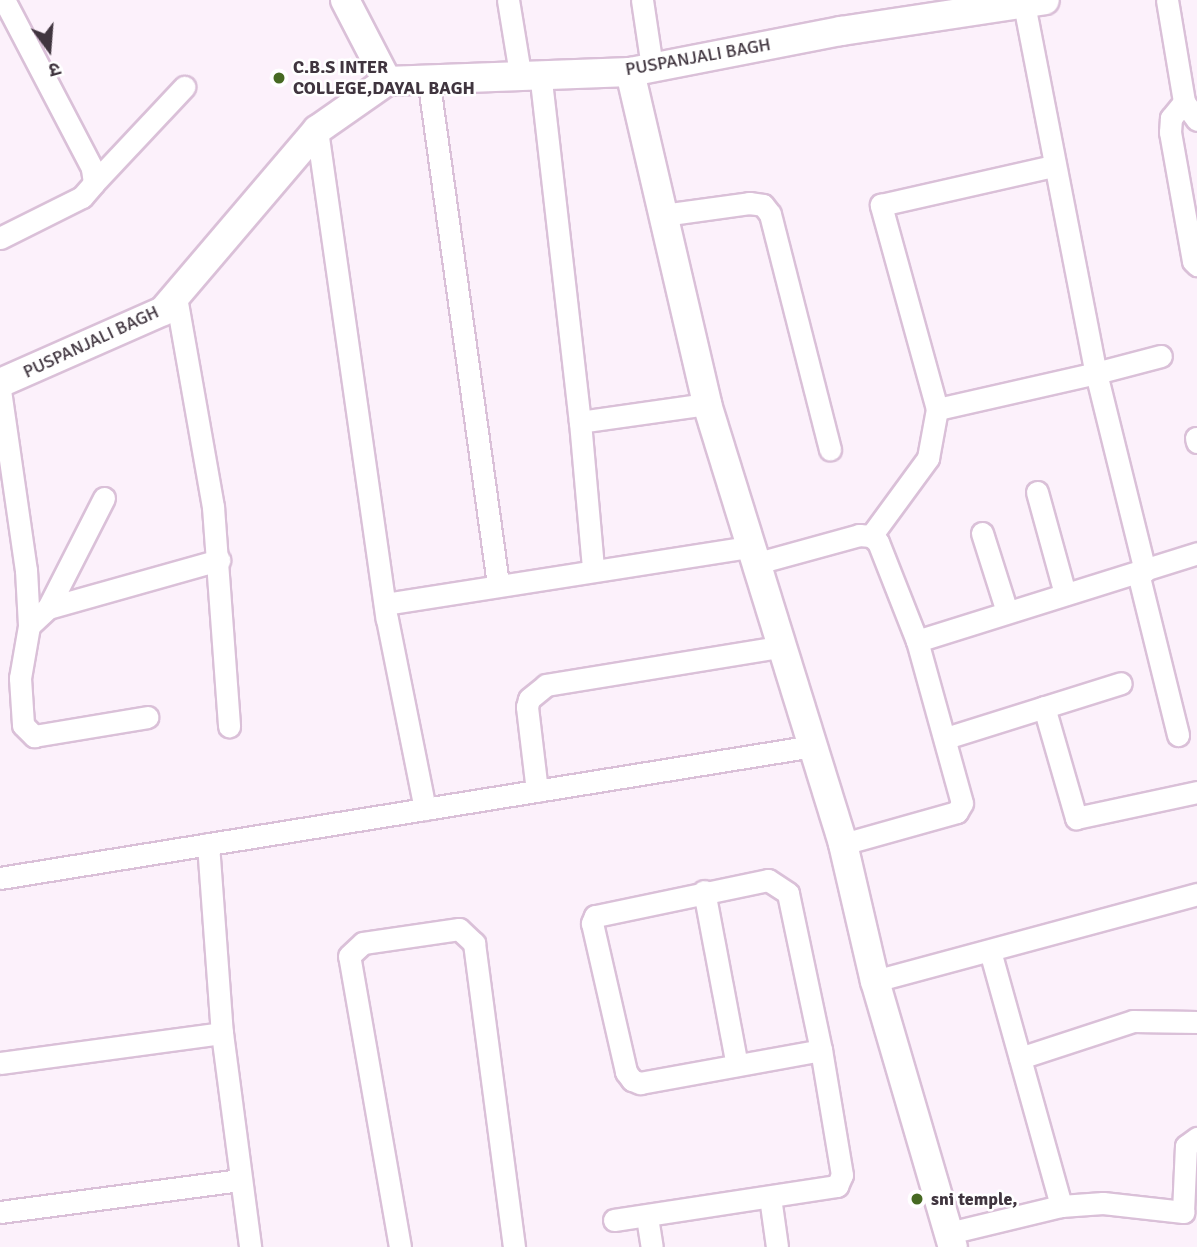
<!DOCTYPE html>
<meta charset="utf-8">
<style>
body{margin:0}
#map{position:relative;width:1197px;height:1247px;overflow:hidden;background:#fcf1fb;font-family:Signika,"Noto Sans Devanagari",sans-serif}
div>[style]{position:absolute}
[style*='--x']{left:calc(var(--x)*1px);top:calc(var(--y)*1px);width:calc(var(--w)*1px);rotate:calc(var(--a)*1deg)}
.roads{filter:drop-shadow(2px 0 #dac0d8) drop-shadow(-2px 0 #dac0d8) drop-shadow(0 2px #dac0d8) drop-shadow(0 -2px #dac0d8)}
.street>*{height:21px;margin:-10.5px;padding:0 10.5px;transform-origin:10.5px;border-radius:10.5px;background:#fff}
.secondary>*{height:28px;margin:-14px;padding:0 14px;transform-origin:14px;border-radius:14px;background:#fff}
.dots>*{width:19px;height:19px;translate:-50% -50%;box-sizing:border-box;border:4px solid #fff;border-radius:50%}
span{translate:-50% -50%;white-space:nowrap;text-align:center;line-height:1.15;-webkit-text-stroke:5px #fff;paint-order:stroke}
.street-label{font-size:18px;color:#40353f}
.poi-label{font-size:18px;color:#40353f;font-weight:700}
.left{translate:0 -50%;text-align:left}
.north{position:absolute;left:14px;top:14px;width:70px;height:70px;-webkit-text-stroke:5px #fff;paint-order:stroke;rotate:164deg;font-size:19px;font-weight:700;line-height:28px;text-align:center;color:#40353f}
.north::after{content:'';display:block;margin:auto;width:24px;height:32px;background:#40353f;clip-path:polygon(50% 0,100% 100%,50% 72%,0 100%)}
</style>
<div id="map">
<div class="roads">
<div class="street">
<i style="--x:508;--y:0;--w:74;--a:80.7"></i>
<i style="--x:642;--y:0;--w:68;--a:81.5"></i>
<i style="--x:1167;--y:0;--w:103;--a:80.5"></i>
<i style="--x:1184;--y:102;--w:22;--a:54"></i>
<i style="--x:1024;--y:4;--w:376;--a:79"></i>
<i style="--x:1096;--y:373;--w:163;--a:167.2"></i>
<i style="--x:937;--y:409;--w:212;--a:-105.4"></i>
<i style="--x:881;--y:205;--w:176;--a:-12.8"></i>
<i style="--x:540;--y:72;--w:352;--a:83.5"></i>
<i style="--x:580;--y:422;--w:128;--a:-8.1"></i>
<i style="--x:428;--y:77;--w:512;--a:82.14"></i>
<i style="--x:1184;--y:102;--w:21;--a:129"></i>
<i style="--x:1171;--y:118;--w:14;--a:94"></i>
<i style="--x:1170;--y:132;--w:131;--a:79.9"></i>
<i style="--x:1193;--y:261;--w:6;--a:45"></i>
<i style="--x:317;--y:130;--w:494;--a:81.9"></i>
<i style="--x:387;--y:619;--w:194;--a:78.7"></i>
<i style="--x:94;--y:183;--w:132;--a:-46.8"></i>
<i style="--x:663;--y:215;--w:87;--a:-7.9"></i>
<i style="--x:749;--y:203;--w:14;--a:8"></i>
<i style="--x:763;--y:205;--w:11;--a:52"></i>
<i style="--x:770;--y:214;--w:243;--a:75.7"></i>
<i style="--x:0;--y:238;--w:92;--a:-26.6"></i>
<i style="--x:82;--y:197;--w:18;--a:-49"></i>
<i style="--x:94;--y:183;--w:15;--a:-98"></i>
<i style="--x:92;--y:168;--w:190;--a:-117.6"></i>
<i style="--x:176;--y:297;--w:213;--a:80"></i>
<i style="--x:213;--y:507;--w:220;--a:85.8"></i>
<i style="--x:0;--y:390;--w:182;--a:81.8"></i>
<i style="--x:26;--y:570;--w:56;--a:86.9"></i>
<i style="--x:580;--y:422;--w:147;--a:84.9"></i>
<i style="--x:1196;--y:438;--w:4;--a:76"></i>
<i style="--x:1037;--y:492;--w:106;--a:74.6"></i>
<i style="--x:104;--y:498;--w:123;--a:117"></i>
<i style="--x:48;--y:608;--w:26;--a:137"></i>
<i style="--x:29;--y:626;--w:53;--a:99.8"></i>
<i style="--x:20;--y:678;--w:47;--a:86.3"></i>
<i style="--x:23;--y:725;--w:16;--a:45"></i>
<i style="--x:34;--y:736;--w:115;--a:-9.5"></i>
<i style="--x:982;--y:533;--w:83;--a:72.4"></i>
<i style="--x:871;--y:536;--w:97;--a:-53.8"></i>
<i style="--x:928;--y:458;--w:50;--a:-79.6"></i>
<i style="--x:754;--y:564;--w:109;--a:-15.4"></i>
<i style="--x:859;--y:535;--w:12;--a:5"></i>
<i style="--x:871;--y:536;--w:9;--a:41"></i>
<i style="--x:878;--y:542;--w:106;--a:68.5"></i>
<i style="--x:1145;--y:571;--w:204;--a:-103.9"></i>
<i style="--x:1096;--y:373;--w:67;--a:-14.7"></i>
<i style="--x:1138;--y:573;--w:167;--a:76.1"></i>
<i style="--x:385;--y:604;--w:368;--a:-8.9"></i>
<i style="--x:48;--y:608;--w:178;--a:-15.7"></i>
<i style="--x:1044;--y:707;--w:116;--a:73.9"></i>
<i style="--x:1076;--y:818;--w:124;--a:-12.1"></i>
<i style="--x:946;--y:738;--w:183;--a:-17.4"></i>
<i style="--x:537;--y:791;--w:85;--a:-96.8"></i>
<i style="--x:527;--y:707;--w:8;--a:-76"></i>
<i style="--x:529;--y:699;--w:22;--a:-39"></i>
<i style="--x:546;--y:685;--w:240;--a:-9.3"></i>
<i style="--x:208;--y:844;--w:190;--a:85.8"></i>
<i style="--x:222;--y:1033;--w:216;--a:82.5"></i>
<i style="--x:843;--y:844;--w:118;--a:-15.7"></i>
<i style="--x:957;--y:812;--w:10;--a:-61"></i>
<i style="--x:962;--y:803;--w:168;--a:-105.5"></i>
<i style="--x:917;--y:641;--w:294;--a:-17.4"></i>
<i style="--x:0;--y:878;--w:824;--a:-9.22"></i>
<i style="--x:704;--y:891;--w:177;--a:79.3"></i>
<i style="--x:990;--y:951;--w:265;--a:74.4"></i>
<i style="--x:875;--y:981;--w:334;--a:-15.1"></i>
<i style="--x:1020;--y:1058;--w:119;--a:-18.1"></i>
<i style="--x:1133;--y:1021;--w:64;--a:0.9"></i>
<i style="--x:0;--y:1063;--w:224;--a:-7.7"></i>
<i style="--x:770;--y:1197;--w:50;--a:82"></i>
<i style="--x:0;--y:1212;--w:243;--a:-7.6"></i>
<i style="--x:647;--y:1217;--w:30;--a:81"></i>
<i style="--x:614;--y:1220;--w:226;--a:-8.7"></i>
<i style="--x:837;--y:1186;--w:12;--a:-66"></i>
<i style="--x:842;--y:1175;--w:127;--a:-99.5"></i>
<i style="--x:821;--y:1050;--w:160;--a:-101.9"></i>
<i style="--x:788;--y:893;--w:24;--a:-147"></i>
<i style="--x:768;--y:880;--w:177;--a:168.2"></i>
<i style="--x:595;--y:916;--w:8;--a:113"></i>
<i style="--x:592;--y:923;--w:153;--a:77.1"></i>
<i style="--x:626;--y:1072;--w:10;--a:53"></i>
<i style="--x:632;--y:1080;--w:9;--a:21"></i>
<i style="--x:640;--y:1083;--w:184;--a:-10.3"></i>
<i style="--x:949;--y:1233;--w:115;--a:-13.6"></i>
<i style="--x:1061;--y:1206;--w:42;--a:-4.1"></i>
<i style="--x:1103;--y:1203;--w:81;--a:6.4"></i>
<i style="--x:1183;--y:1212;--w:66;--a:-87.4"></i>
<i style="--x:1186;--y:1146;--w:14;--a:-36"></i>
<i style="--x:400;--y:1247;--w:295;--a:-99.9"></i>
<i style="--x:349;--y:956;--w:19;--a:-43"></i>
<i style="--x:363;--y:943;--w:97;--a:-8.3"></i>
<i style="--x:459;--y:929;--w:21;--a:43"></i>
<i style="--x:474;--y:943;--w:307;--a:82.5"></i>
</div>
<div class="secondary">
<i style="--x:345;--y:0;--w:91;--a:62.6"></i>
<i style="--x:630;--y:72;--w:341;--a:76.9"></i>
<i style="--x:707;--y:404;--w:461;--a:72.8"></i>
<i style="--x:843;--y:844;--w:141;--a:76.9"></i>
<i style="--x:875;--y:981;--w:277;--a:73.7"></i>
<i style="--x:0;--y:383;--w:178;--a:-23.8"></i>
<i style="--x:163;--y:311;--w:238;--a:-49.6"></i>
<i style="--x:317;--y:130;--w:85;--a:-35"></i>
<i style="--x:387;--y:81;--w:243;--a:-2.1"></i>
<i style="--x:630;--y:72;--w:215;--a:-11"></i>
<i style="--x:841;--y:31;--w:206;--a:-8.6"></i>
</div>
</div>
<div class="dots">
<i style="left:279px;top:78px;background:#466922"></i>
<i style="left:917px;top:1199px;background:#466922"></i>
</div>
<div class="street-label">
<span style="left:698px;top:57px;rotate:-10deg">PUSPANJALI BAGH</span>
<span style="left:91px;top:342px;rotate:-25deg">PUSPANJALI BAGH</span>
</div>
<div class="poi-label">
<span class="left" style="left:293px;top:78px">C.B.S INTER<br>COLLEGE,DAYAL BAGH</span>
<span class="left" style="left:931px;top:1199px">sni temple,</span>
</div>
<div class="north">उ</div>
</div>
